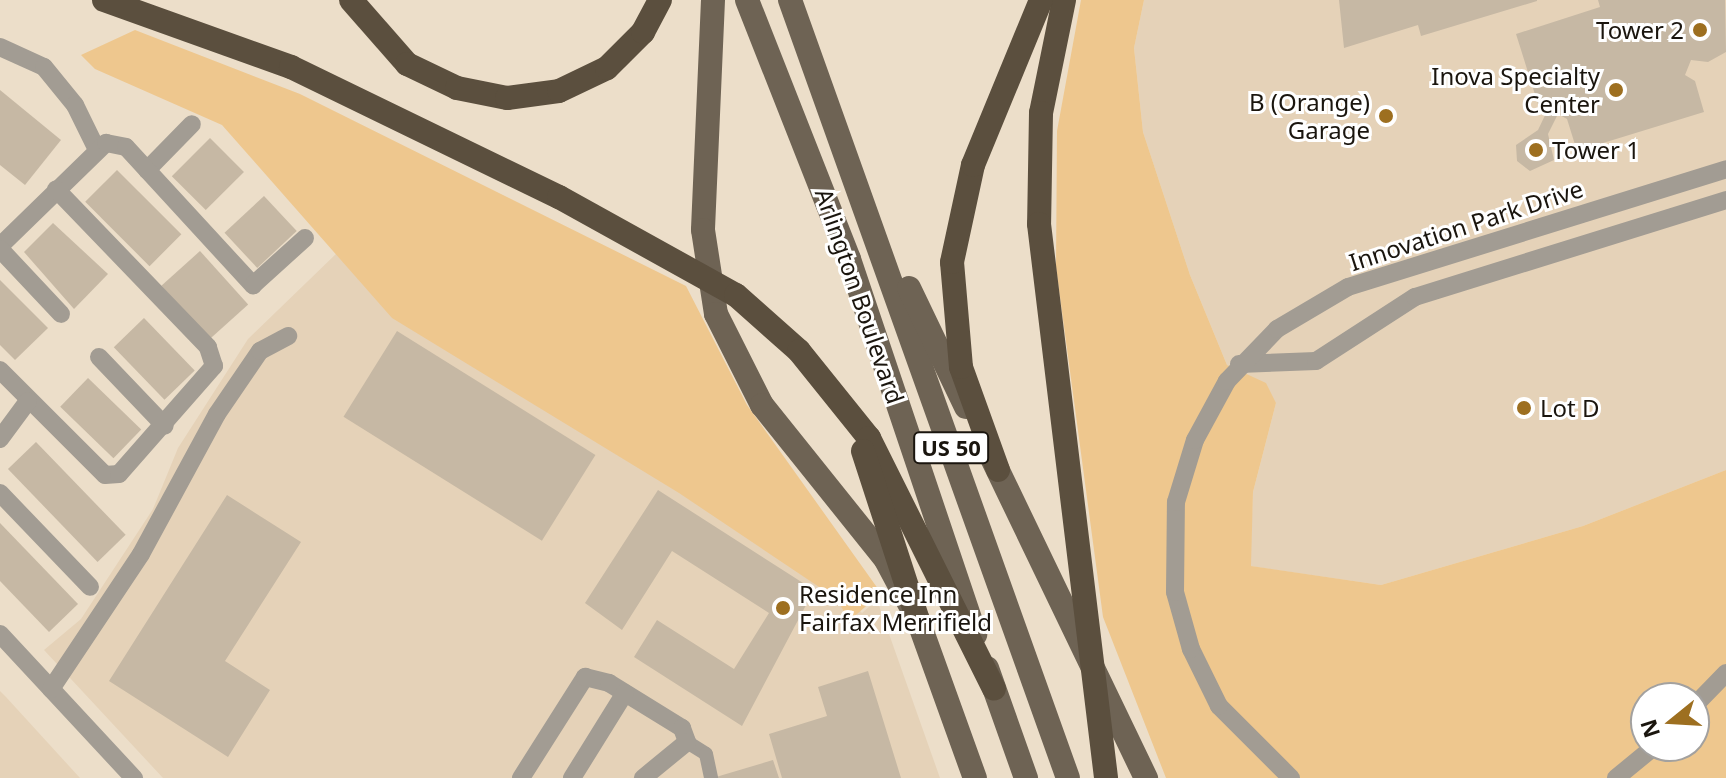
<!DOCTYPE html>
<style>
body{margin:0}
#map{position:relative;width:1726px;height:778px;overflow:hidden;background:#ecdec9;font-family:"Noto Sans",sans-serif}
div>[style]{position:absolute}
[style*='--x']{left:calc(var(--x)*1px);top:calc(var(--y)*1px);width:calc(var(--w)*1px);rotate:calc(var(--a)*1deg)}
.built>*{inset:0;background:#e5d2b8}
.green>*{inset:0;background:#eec78e}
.building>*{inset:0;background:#c6b8a4;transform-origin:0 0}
.pedestrian>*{height:14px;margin:-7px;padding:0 7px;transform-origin:7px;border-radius:7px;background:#a29c93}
.minor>*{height:18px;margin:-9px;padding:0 9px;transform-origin:9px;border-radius:9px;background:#a29c93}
.primary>*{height:24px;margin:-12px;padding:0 12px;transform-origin:12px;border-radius:12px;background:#6e6354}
.motorway>*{height:24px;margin:-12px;padding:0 12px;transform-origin:12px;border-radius:12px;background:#5b4f3e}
.dots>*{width:22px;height:22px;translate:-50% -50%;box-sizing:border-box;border:4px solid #fff;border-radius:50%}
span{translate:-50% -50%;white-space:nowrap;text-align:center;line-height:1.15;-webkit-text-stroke:6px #fff;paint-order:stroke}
.shield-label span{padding:2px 6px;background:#fff;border:2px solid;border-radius:6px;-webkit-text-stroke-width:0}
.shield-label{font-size:22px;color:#1a150e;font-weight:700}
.poi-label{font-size:24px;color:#1a150e}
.right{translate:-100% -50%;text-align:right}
.left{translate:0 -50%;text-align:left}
.street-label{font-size:24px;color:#1a150e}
.north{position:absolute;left:1630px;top:682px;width:80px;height:80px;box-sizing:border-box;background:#fff;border:2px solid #a3a19f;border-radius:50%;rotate:252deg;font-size:22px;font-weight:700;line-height:32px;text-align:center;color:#1a150e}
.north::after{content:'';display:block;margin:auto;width:28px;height:36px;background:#9d6f20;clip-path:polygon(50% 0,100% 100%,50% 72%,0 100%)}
</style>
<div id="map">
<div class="built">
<i style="clip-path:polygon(1144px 0,1726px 0,1726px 470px,1583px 526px,1381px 585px,1250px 566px,1253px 492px,1276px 403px,1227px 365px,1190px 275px,1143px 132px,1134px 48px)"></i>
<i style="clip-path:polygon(398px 194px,795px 544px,862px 613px,877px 600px,940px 778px,163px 778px,44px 650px,81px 619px,153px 509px,178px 448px,248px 339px)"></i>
<i style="clip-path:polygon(0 691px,6px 697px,80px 778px,0 778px)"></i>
</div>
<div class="green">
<i style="clip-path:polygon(evenodd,1081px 0,1144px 0,1134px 48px,1143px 132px,1190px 275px,1227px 365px,1266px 383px,1276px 403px,1253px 492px,1251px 566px,1381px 585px,1583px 526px,1726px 470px,1726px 778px,1166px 778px,1103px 617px,1056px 267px,1057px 131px,1081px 0,1646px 698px,1694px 698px,1694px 746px,1646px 746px,1646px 698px)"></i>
<i style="clip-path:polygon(135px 30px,300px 94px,686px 286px,747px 405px,881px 593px,849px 621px,837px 599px,679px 493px,392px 318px,222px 125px,95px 69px,81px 55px)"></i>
</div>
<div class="building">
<i style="clip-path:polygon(1339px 0,1537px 0,1537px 1px,1421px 36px,1418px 25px,1344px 48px)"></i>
<i style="clip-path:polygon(1598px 0,1725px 0,1726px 52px,1708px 62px,1691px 60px,1685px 75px,1695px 81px,1704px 112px,1577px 151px,1567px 119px,1558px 114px,1548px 134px,1554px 160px,1530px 171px,1517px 161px,1516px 145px,1538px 130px,1548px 109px,1538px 104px,1516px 34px,1600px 7px)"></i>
<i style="clip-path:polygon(0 90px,61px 140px,25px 185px,0 165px)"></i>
<i style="left:210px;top:138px;width:48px;height:54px;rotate:45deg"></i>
<i style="left:117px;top:170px;width:91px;height:45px;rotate:45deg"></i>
<i style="left:264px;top:196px;width:48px;height:54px;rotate:47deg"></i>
<i style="clip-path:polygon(53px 223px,108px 274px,74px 309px,24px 252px)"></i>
<i style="left:200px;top:251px;width:72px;height:52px;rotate:48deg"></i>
<i style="clip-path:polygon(0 280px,48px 328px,15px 360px,0 345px)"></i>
<i style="left:144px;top:318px;width:73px;height:42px;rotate:46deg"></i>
<i style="left:397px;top:331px;width:234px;height:101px;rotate:32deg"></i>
<i style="left:88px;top:378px;width:74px;height:40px;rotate:44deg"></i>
<i style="left:36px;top:442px;width:129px;height:39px;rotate:46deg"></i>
<i style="clip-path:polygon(658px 490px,814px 590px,742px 726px,634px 657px,657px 620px,734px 669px,769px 613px,672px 551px,622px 630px,585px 603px)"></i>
<i style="clip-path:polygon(227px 495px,301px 542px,225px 661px,270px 690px,228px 757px,109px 681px)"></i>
<i style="clip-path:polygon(0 523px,78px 604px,49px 632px,0 581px)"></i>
<i style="clip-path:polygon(868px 671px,901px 778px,782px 778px,769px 734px,827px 716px,818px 687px)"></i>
<i style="clip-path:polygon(773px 760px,779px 778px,716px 778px,716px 777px)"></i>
</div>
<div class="pedestrian">
<i style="--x:687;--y:742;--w:22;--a:32"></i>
<i style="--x:706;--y:754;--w:25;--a:78"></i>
</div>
<div class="minor">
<i style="--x:0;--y:47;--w:48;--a:24.4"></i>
<i style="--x:44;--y:67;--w:49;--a:50.8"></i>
<i style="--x:75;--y:105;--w:50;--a:63.9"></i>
<i style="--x:147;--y:170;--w:64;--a:-45.6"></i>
<i style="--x:0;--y:246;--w:148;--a:-44.2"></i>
<i style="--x:106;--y:143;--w:20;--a:11"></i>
<i style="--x:126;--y:147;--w:188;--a:47.4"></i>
<i style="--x:253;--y:285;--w:70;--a:-42.1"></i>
<i style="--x:0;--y:249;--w:89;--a:46.8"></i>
<i style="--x:99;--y:357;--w:95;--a:46.3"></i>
<i style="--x:1239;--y:364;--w:77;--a:-2.2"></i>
<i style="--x:1316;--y:361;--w:118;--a:-32.9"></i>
<i style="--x:1415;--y:297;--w:326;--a:-17.3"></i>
<i style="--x:0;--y:370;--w:148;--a:45"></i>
<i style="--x:105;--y:475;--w:14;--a:-4"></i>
<i style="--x:119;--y:474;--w:144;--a:-48.7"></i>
<i style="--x:214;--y:366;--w:20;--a:-108"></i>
<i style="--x:208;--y:347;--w:219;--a:-133.9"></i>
<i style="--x:0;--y:439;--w:47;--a:-53.6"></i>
<i style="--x:0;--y:493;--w:130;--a:46.2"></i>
<i style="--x:0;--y:634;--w:197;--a:47.1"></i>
<i style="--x:51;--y:689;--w:162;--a:-56.3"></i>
<i style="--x:141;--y:554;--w:159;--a:-61.5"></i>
<i style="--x:217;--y:414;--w:76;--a:-55.7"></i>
<i style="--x:260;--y:351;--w:32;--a:-28"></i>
<i style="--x:1694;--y:706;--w:46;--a:-45.9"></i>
<i style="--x:521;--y:778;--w:120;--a:-57.6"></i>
<i style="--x:585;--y:677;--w:25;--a:14"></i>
<i style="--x:609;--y:683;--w:86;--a:31.7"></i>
<i style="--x:682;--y:728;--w:15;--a:70"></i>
<i style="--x:687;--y:742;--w:57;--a:140.7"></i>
<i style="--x:572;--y:778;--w:100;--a:-58.1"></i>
<i style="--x:1291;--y:778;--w:102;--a:-135"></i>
<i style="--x:1219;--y:706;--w:64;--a:-116.2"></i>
<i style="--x:1191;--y:649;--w:59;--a:-105.7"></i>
<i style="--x:1175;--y:592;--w:90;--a:-89.4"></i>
<i style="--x:1176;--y:502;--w:65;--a:-73"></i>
<i style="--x:1195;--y:440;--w:67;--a:-61.5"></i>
<i style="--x:1227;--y:381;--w:72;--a:-46.1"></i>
<i style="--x:1277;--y:329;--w:82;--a:-30.6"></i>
<i style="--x:1348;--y:287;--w:396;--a:-17.3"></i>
<i style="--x:1616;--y:778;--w:50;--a:-39.4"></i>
</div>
<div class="primary">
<i style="--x:713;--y:0;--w:230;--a:92.5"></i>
<i style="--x:703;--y:230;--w:85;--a:81.2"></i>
<i style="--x:716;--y:314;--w:102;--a:63.2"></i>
<i style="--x:762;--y:405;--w:198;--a:51.3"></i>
<i style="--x:886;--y:560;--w:68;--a:61.9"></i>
<i style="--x:918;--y:620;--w:168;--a:70.2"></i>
<i style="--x:747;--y:0;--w:278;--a:68.5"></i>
<i style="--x:849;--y:259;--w:396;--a:71.4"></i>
<i style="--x:790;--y:0;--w:826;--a:70.34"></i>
<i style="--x:909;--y:288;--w:132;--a:64.4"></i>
<i style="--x:990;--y:454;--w:360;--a:64.3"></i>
<i style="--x:987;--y:668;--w:117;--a:70.5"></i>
</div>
<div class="motorway">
<i style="--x:104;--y:0;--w:199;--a:19.7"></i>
<i style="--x:291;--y:67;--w:298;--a:25.9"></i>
<i style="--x:559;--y:197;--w:202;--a:29"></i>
<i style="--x:736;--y:295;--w:84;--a:41.6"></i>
<i style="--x:799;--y:351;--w:112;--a:51.2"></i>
<i style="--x:869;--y:438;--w:280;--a:63.5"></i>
<i style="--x:351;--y:0;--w:85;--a:48.8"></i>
<i style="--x:407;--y:64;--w:55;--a:25.6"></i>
<i style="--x:457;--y:88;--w:51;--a:11.3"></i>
<i style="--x:507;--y:98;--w:52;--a:-7.7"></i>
<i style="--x:559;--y:91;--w:53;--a:-25.6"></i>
<i style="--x:607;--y:68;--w:51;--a:-45"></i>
<i style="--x:643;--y:32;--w:36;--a:-62"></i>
<i style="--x:1064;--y:0;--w:115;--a:101.5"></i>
<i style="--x:1041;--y:113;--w:111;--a:91"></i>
<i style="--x:1039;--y:224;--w:558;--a:83.1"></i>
<i style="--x:863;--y:451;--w:178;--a:72"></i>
<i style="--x:998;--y:470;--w:109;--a:-109.8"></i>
<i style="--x:961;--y:367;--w:105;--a:-94.9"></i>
<i style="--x:952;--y:262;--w:99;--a:-77.8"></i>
<i style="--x:973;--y:165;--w:178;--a:-67.6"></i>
</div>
<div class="dots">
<i style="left:1700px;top:30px;background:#9d6f20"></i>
<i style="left:1616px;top:90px;background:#9d6f20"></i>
<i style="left:1386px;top:116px;background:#9d6f20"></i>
<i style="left:1536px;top:150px;background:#9d6f20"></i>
<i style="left:1524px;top:408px;background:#9d6f20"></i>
<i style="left:783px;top:608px;background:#9d6f20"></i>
</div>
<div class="shield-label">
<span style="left:951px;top:448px">US 50</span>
</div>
<div class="poi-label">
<span class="right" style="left:1684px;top:30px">Tower 2</span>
<span class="right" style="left:1600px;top:90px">Inova Specialty<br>Center</span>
<span class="right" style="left:1370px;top:116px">B (Orange)<br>Garage</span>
<span class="left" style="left:1552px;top:150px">Tower 1</span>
<span class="left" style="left:1540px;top:408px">Lot D</span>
<span class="left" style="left:799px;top:608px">Residence Inn<br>Fairfax Merrifield</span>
</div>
<div class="street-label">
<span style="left:1466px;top:225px;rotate:-18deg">Innovation Park Drive</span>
<span style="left:860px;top:296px;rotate:71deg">Arlington Boulevard</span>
</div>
<div class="north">N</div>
</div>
